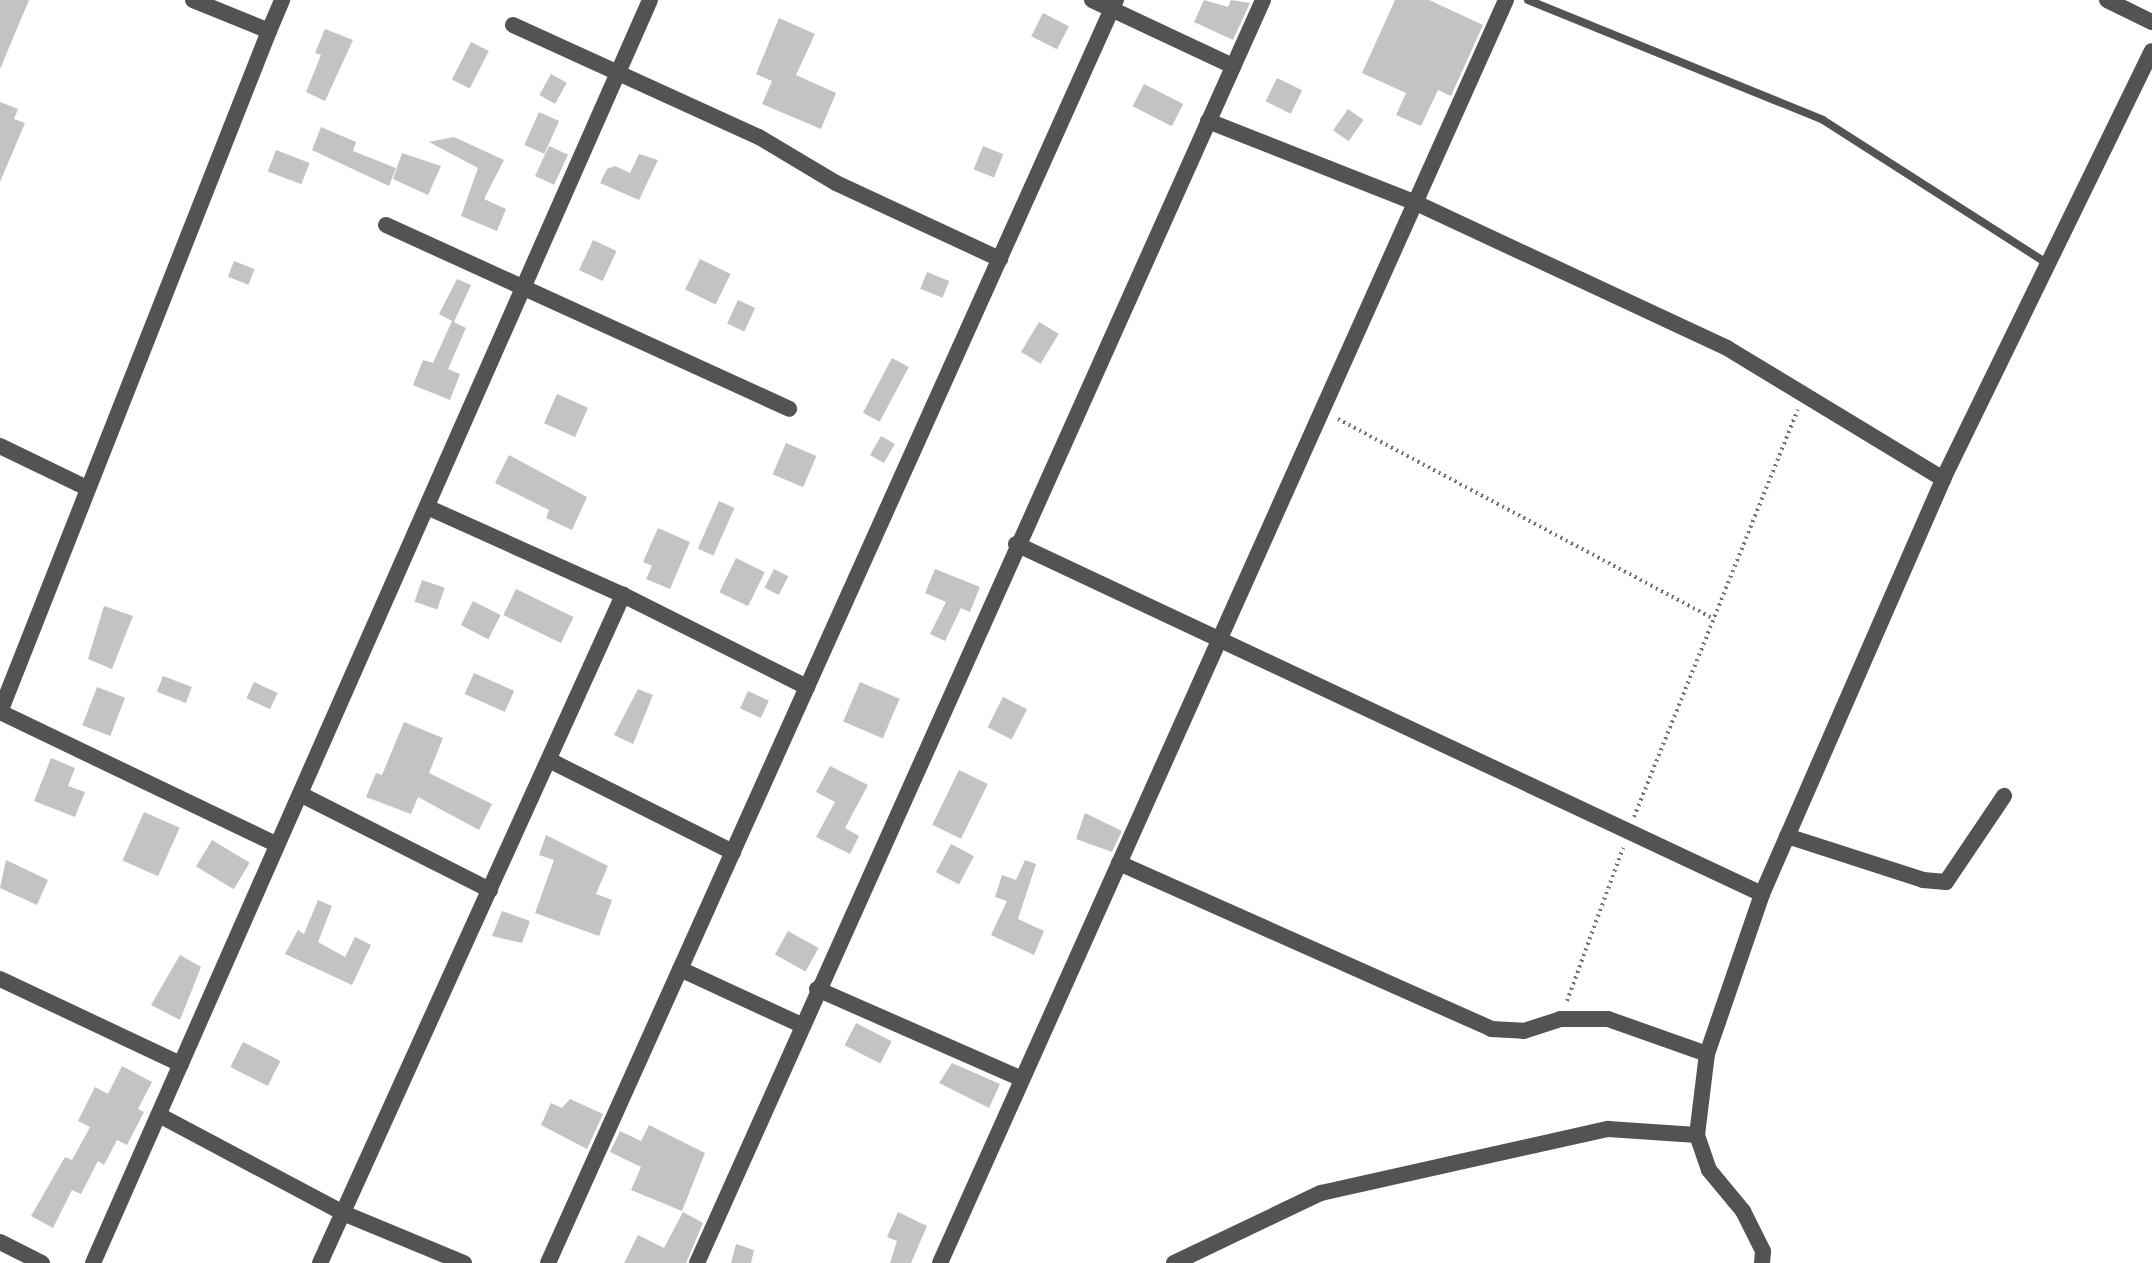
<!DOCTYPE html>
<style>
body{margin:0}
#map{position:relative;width:2152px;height:1263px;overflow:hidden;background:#fff;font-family:Lato,sans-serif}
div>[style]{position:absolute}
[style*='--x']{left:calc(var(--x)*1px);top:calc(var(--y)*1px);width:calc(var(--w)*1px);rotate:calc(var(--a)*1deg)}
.building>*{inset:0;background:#c3c3c3;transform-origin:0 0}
.path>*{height:4px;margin-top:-2px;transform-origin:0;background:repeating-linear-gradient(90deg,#757575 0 2px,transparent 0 6px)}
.service>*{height:8px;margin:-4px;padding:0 4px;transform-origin:4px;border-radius:4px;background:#535353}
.minor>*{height:16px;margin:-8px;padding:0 8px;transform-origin:8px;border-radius:8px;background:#535353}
.tertiary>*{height:16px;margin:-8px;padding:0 8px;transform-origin:8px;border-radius:8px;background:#535353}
span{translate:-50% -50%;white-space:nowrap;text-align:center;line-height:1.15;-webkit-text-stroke:8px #fff;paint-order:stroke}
</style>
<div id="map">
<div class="building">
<i style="clip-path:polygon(0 0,29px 0,0 69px)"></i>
<i style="clip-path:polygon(1204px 0,1228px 7px,1231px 0,1250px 3px,1233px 40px,1194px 22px)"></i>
<i style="clip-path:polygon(1395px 0,1429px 0,1483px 25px,1451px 96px,1438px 90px,1421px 126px,1396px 115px,1406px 93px,1362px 73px)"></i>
<i style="left:1043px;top:13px;width:29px;height:26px;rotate:27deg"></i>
<i style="clip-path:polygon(779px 18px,815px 34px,796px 75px,836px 93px,821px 129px,762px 104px,772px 81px,756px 74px)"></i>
<i style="clip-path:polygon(325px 29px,353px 40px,325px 101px,306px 92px,321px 55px,315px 53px)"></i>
<i style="left:471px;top:42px;width:20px;height:42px;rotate:27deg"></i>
<i style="left:551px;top:74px;width:18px;height:24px;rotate:29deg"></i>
<i style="left:1277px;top:78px;width:28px;height:26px;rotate:26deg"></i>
<i style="left:1144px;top:84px;width:44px;height:25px;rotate:27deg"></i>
<i style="clip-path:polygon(0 102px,18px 109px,14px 119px,25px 123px,0 182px)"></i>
<i style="left:1348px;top:109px;width:19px;height:26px;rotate:35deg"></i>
<i style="left:539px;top:112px;width:22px;height:36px;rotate:24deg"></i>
<i style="clip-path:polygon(321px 127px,356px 142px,353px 151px,396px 168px,389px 186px,312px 150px)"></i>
<i style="clip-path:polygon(454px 137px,504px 160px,484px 199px,506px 209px,497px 231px,461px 216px,478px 168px,429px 142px)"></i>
<i style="left:549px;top:146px;width:21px;height:33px;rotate:25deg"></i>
<i style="left:983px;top:146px;width:22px;height:25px;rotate:22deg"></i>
<i style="left:276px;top:150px;width:36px;height:23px;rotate:21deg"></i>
<i style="clip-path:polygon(402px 153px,441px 166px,428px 195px,393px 179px)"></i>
<i style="clip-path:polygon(639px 154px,658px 160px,639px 200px,600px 183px,607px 169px,615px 166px,630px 173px)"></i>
<i style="left:593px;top:240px;width:26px;height:33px;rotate:25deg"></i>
<i style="left:700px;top:259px;width:34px;height:34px;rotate:26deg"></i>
<i style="left:234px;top:261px;width:22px;height:17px;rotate:21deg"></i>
<i style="left:927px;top:272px;width:24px;height:18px;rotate:22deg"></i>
<i style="clip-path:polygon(457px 279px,471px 285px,454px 322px,466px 328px,448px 369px,460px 374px,450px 400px,413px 385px,423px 360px,433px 363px,452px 321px,439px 314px)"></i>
<i style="left:738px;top:300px;width:19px;height:26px;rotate:25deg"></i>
<i style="left:1039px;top:322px;width:23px;height:35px;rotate:31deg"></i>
<i style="left:892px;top:358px;width:19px;height:62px;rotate:28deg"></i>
<i style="left:557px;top:394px;width:34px;height:32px;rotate:24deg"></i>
<i style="left:881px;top:436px;width:16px;height:22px;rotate:30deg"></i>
<i style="left:786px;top:443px;width:33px;height:34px;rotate:23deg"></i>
<i style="clip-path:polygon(509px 455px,587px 497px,572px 530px,546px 518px,549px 510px,495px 483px)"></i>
<i style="left:719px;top:501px;width:17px;height:52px;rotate:24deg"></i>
<i style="clip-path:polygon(658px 528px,690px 542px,670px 589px,646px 579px,652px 566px,643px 562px)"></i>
<i style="left:736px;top:558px;width:32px;height:38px;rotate:26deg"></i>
<i style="left:774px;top:569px;width:16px;height:21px;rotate:27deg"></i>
<i style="clip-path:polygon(935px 569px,980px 587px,970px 612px,961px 608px,945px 641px,930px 634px,946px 602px,925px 593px)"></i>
<i style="left:422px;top:580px;width:24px;height:23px;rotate:19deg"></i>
<i style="left:516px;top:589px;width:64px;height:29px;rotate:26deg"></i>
<i style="left:473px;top:601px;width:31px;height:27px;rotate:27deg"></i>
<i style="clip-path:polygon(104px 606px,133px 616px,112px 669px,88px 659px)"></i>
<i style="left:474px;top:673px;width:44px;height:23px;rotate:24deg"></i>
<i style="left:163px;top:676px;width:31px;height:17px;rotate:21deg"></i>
<i style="left:254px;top:682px;width:26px;height:18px;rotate:25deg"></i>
<i style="left:860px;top:682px;width:43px;height:43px;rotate:23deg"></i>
<i style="left:97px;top:687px;width:30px;height:41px;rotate:21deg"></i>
<i style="clip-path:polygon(638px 689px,653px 695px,633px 744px,614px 735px)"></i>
<i style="left:748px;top:691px;width:23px;height:19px;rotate:25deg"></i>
<i style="left:1003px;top:697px;width:27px;height:34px;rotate:27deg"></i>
<i style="clip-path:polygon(404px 722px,443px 738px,429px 773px,492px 804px,479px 830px,418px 797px,411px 814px,366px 797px,376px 773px,382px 775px)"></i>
<i style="clip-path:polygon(51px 758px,75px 768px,68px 786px,85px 792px,75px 817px,34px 801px)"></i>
<i style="clip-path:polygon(830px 766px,868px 785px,845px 828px,859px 836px,850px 854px,816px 837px,835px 802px,816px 792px)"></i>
<i style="left:959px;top:770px;width:32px;height:61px;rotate:26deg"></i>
<i style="left:144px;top:812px;width:39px;height:53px;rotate:24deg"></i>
<i style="clip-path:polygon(1085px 813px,1122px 831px,1112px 852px,1076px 839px)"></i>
<i style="clip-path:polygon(546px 835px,608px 866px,596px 894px,612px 900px,599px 936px,535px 913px,554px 860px,539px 855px)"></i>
<i style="left:212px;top:840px;width:44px;height:31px;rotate:31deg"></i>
<i style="left:951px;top:844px;width:26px;height:32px;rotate:28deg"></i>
<i style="clip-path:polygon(6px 860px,48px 880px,37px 905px,0 888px)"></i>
<i style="clip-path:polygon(1025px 860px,1036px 864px,1018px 919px,1044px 931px,1034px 955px,991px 935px,1007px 901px,995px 897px,1002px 875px,1016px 880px)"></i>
<i style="clip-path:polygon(318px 900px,332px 906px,318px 942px,345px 957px,355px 937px,371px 945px,352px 985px,285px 954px,298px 930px,304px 934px)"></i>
<i style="clip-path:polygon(502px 911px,530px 921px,522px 943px,492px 936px)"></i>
<i style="left:788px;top:931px;width:35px;height:27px;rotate:29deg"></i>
<i style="clip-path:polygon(180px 955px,201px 967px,180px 1020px,151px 1005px)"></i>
<i style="left:856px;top:1023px;width:40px;height:25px;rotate:27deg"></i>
<i style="left:243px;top:1042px;width:42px;height:28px;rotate:27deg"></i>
<i style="clip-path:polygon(952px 1063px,1000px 1084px,989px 1108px,939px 1083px)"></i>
<i style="clip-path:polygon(122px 1066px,152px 1082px,138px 1109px,144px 1112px,127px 1145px,117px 1140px,104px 1165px,98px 1161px,81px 1194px,72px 1190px,53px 1228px,31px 1216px,65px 1157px,72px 1160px,90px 1127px,78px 1121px,95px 1087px,108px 1094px)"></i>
<i style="clip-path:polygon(570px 1099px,603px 1114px,587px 1149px,541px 1125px,551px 1103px,562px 1108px)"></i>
<i style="clip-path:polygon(649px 1125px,705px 1153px,682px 1211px,631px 1190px,641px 1167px,610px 1152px,620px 1131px,641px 1141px)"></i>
<i style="clip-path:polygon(683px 1212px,703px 1223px,686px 1263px,624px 1263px,638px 1235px,664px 1248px)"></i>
<i style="clip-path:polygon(898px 1212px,927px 1226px,911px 1263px,890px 1263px,897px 1241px,887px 1237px)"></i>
<i style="clip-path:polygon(736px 1244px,754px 1250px,751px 1263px,731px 1263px)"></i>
</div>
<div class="path">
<i style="--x:1338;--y:419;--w:426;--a:28"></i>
<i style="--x:1634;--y:817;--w:439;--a:-68.1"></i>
<i style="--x:1567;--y:1001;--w:163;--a:-69.9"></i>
</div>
<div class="service">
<i style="--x:1528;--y:0;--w:318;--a:22.1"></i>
<i style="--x:1823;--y:120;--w:267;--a:32.6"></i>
</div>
<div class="minor">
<i style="--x:193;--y:0;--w:82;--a:22.2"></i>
<i style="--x:269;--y:31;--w:732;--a:111.55"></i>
<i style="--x:0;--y:712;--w:307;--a:25.6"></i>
<i style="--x:1092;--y:0;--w:156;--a:25.1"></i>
<i style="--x:2107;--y:0;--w:50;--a:26.1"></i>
<i style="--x:513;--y:25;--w:270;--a:24.5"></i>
<i style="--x:759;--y:137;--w:90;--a:30.9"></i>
<i style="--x:836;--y:183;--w:181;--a:24.9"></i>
<i style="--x:269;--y:31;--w:34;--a:-67"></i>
<i style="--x:1208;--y:121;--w:221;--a:21.5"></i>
<i style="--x:1414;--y:202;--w:345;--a:25"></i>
<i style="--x:1727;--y:348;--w:253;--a:31.2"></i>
<i style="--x:386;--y:225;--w:443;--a:24.5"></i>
<i style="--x:0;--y:446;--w:94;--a:25.8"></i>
<i style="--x:427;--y:507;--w:215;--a:24.2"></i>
<i style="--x:623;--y:595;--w:206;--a:26.6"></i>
<i style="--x:1016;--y:544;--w:824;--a:25.13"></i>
<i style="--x:549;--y:760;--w:206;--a:26.6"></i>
<i style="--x:300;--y:794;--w:213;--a:26.8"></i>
<i style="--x:1787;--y:836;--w:143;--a:17.9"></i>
<i style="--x:1923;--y:880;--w:23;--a:5"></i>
<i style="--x:1946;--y:882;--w:104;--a:-56"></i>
<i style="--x:1119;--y:863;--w:407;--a:24"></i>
<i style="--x:1491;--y:1029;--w:33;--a:3"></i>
<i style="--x:1524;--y:1031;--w:38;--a:-18"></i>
<i style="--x:1560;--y:1019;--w:48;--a:0"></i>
<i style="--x:1608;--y:1019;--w:105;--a:19.5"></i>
<i style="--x:680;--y:969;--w:133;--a:24.8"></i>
<i style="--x:0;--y:979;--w:200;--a:25.2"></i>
<i style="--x:817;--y:989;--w:224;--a:23.7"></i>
<i style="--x:159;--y:1115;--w:208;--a:28"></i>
<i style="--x:343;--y:1213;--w:131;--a:22.5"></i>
<i style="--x:0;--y:1242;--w:47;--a:26.6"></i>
<i style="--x:93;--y:1263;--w:1380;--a:-66.2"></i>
<i style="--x:320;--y:1263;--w:734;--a:-65.6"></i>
<i style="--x:548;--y:1263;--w:1385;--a:-65.79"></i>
<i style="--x:697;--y:1263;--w:1384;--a:-65.86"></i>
<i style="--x:1174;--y:1263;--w:163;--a:-25.5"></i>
<i style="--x:1321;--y:1193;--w:294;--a:-12.6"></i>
<i style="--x:1608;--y:1129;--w:89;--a:3.9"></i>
<i style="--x:1762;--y:1263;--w:12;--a:-85"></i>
<i style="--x:1763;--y:1251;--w:45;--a:-116.6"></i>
<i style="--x:1743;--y:1211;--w:53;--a:-129.7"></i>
<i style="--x:1709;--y:1170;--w:37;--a:-109"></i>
<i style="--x:1697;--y:1135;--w:82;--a:-83"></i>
<i style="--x:1707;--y:1054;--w:169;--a:-71"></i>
<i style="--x:1762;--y:894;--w:453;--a:-66.4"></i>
<i style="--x:1943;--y:479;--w:476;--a:-64"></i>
</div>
<div class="tertiary">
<i style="--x:940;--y:1263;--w:1384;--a:-65.86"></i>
</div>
</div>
